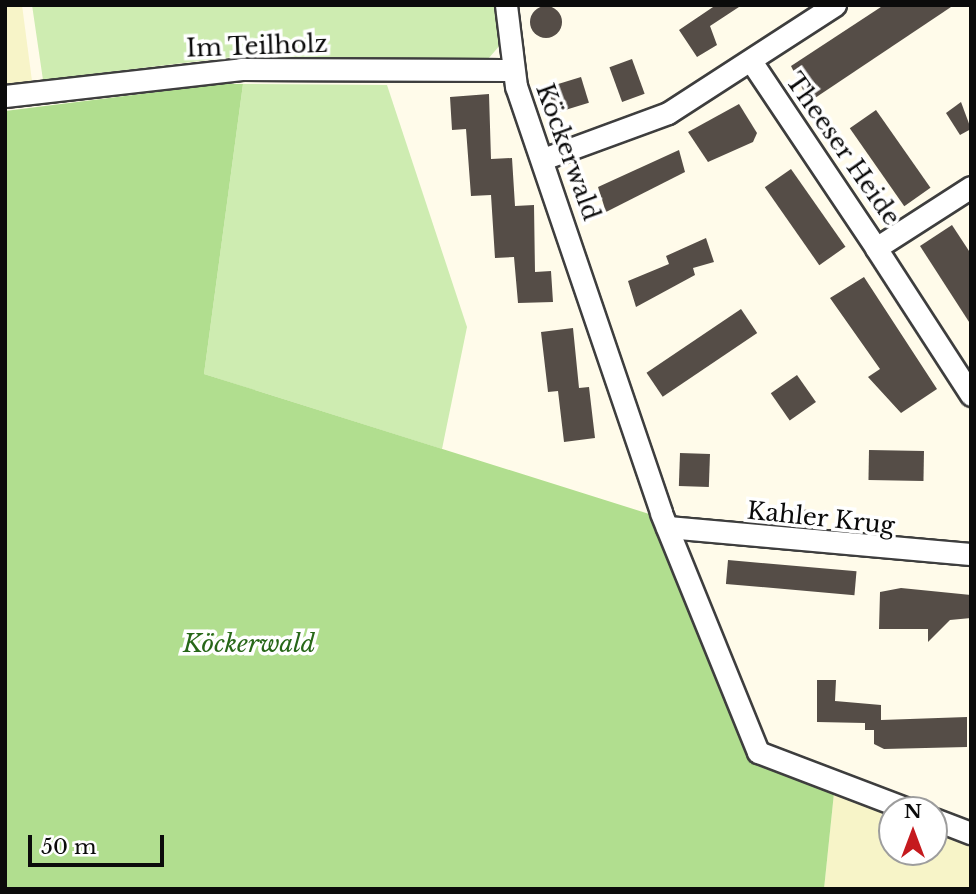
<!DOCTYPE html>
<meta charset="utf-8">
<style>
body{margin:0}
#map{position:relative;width:976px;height:894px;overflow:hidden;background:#fffbea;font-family:"Libre Baskerville",serif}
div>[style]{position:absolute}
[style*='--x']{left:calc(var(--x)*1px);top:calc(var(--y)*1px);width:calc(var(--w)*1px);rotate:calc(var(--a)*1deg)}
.farmland>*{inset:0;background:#f7f4c8}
.green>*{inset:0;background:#ceecb1}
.forest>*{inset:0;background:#b1de8f}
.building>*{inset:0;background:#554d47;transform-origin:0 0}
.round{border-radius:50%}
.roads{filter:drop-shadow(2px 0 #3e3e3e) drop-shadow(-2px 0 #3e3e3e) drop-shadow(0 2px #3e3e3e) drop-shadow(0 -2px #3e3e3e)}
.minor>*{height:21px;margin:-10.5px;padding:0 10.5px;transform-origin:10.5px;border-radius:10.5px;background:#fff}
span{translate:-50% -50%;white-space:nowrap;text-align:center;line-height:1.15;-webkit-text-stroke:7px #fff;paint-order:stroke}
.street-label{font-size:24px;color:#0b0b0b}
.park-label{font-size:24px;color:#276718;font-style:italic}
.frame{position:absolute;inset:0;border:7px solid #0b0b0b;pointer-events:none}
.north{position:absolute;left:878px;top:796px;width:70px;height:70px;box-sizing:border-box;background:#fff;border:2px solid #9d9d9d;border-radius:50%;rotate:0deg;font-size:19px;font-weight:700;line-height:28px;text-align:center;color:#0b0b0b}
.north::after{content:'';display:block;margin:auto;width:24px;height:32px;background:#c51a1e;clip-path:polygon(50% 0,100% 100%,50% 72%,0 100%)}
.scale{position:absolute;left:28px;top:835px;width:136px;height:32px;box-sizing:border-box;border:4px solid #0b0b0b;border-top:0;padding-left:9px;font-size:21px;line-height:24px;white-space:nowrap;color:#0b0b0b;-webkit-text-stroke:5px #fff;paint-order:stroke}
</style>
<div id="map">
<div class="farmland">
<i style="clip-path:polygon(5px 5px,22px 5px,32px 81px,5px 84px)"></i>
<i style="clip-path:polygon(834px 793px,892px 816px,892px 852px,934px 852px,934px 832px,971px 846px,971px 889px,824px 889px)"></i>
</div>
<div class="green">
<i style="clip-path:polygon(32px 5px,497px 5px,501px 44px,488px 59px,241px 56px,43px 80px)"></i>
<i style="clip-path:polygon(243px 84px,387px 85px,467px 327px,442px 449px,204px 374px)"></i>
</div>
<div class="forest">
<i style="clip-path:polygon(221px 84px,243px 84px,204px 374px,662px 518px,758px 765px,834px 793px,824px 889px,5px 889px,5px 111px)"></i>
</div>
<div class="building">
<i style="clip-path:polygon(716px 5px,742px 5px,710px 26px,717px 45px,697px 57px,679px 30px)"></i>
<i style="clip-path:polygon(884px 5px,954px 5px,809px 102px,791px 66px)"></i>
<i class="round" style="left:530px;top:6px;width:32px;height:32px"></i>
<i style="left:632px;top:59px;width:37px;height:24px;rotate:70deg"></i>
<i style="left:581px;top:77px;width:27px;height:35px;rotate:73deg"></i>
<i style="clip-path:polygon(489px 94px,491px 159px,512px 158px,515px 206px,534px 205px,535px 272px,551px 271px,553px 302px,518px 303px,514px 257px,495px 258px,491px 195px,471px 196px,466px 129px,452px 130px,450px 97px)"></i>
<i style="clip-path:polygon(961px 102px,971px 129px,960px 135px,946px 113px)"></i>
<i style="clip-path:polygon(739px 104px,757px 133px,753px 142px,708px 162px,688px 132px)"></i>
<i style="left:876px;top:110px;width:95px;height:32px;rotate:55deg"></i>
<i style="clip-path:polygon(679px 150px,685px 172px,606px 212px,598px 187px)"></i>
<i style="left:791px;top:169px;width:95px;height:32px;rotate:55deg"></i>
<i style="clip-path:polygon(952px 225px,971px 254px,971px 325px,920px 246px)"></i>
<i style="clip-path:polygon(706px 238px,714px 262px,693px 268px,695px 275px,636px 307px,628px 281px,669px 264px,666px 256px)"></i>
<i style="clip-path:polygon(864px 277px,937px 389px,901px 413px,868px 377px,880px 369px,830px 298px)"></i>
<i style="left:741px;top:309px;width:29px;height:114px;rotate:56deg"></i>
<i style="clip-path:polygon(573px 328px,579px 388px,589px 387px,595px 438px,564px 442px,558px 391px,548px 392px,541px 332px)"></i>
<i style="left:797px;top:375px;width:33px;height:32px;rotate:55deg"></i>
<i style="left:869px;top:450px;width:55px;height:30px;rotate:1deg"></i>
<i style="left:680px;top:453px;width:30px;height:33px;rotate:2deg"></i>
<i style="left:791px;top:508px;width:17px;height:17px;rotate:7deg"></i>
<i style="left:728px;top:560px;width:129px;height:24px;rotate:5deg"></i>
<i style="clip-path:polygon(901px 588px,971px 595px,971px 618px,950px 620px,928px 642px,928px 629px,879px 629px,880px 592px)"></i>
<i style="clip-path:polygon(817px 680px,836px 680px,835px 701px,881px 705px,881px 720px,967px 717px,967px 747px,884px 749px,874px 744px,874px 730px,865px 730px,865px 723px,817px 722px)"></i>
</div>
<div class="roads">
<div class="minor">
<i style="--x:506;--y:5;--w:82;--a:83"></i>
<i style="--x:516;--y:86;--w:451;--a:71.2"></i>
<i style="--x:661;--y:513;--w:258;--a:67.9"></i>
<i style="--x:758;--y:752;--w:163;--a:20.9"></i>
<i style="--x:751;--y:61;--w:225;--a:56.2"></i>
<i style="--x:876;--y:248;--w:113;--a:-32.7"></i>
<i style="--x:5;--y:96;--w:238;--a:-6.5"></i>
<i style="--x:241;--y:69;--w:271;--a:0.2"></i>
<i style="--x:543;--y:159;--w:133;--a:-20.2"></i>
<i style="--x:668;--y:113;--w:199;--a:-32.9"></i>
<i style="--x:876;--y:248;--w:175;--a:57.1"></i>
<i style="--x:667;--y:527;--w:305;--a:5.1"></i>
<i style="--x:934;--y:819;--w:40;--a:21"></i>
</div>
</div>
<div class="street-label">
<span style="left:257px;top:46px;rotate:-2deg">Im Teilholz</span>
<span style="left:843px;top:149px;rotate:55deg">Theeser Heide</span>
<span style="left:568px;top:152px;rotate:70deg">Köckerwald</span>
<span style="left:821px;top:518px;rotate:6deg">Kahler Krug</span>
</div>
<div class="park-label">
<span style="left:249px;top:644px">Köckerwald</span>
</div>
<div class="frame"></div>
<div class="north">N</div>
<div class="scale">50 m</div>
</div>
